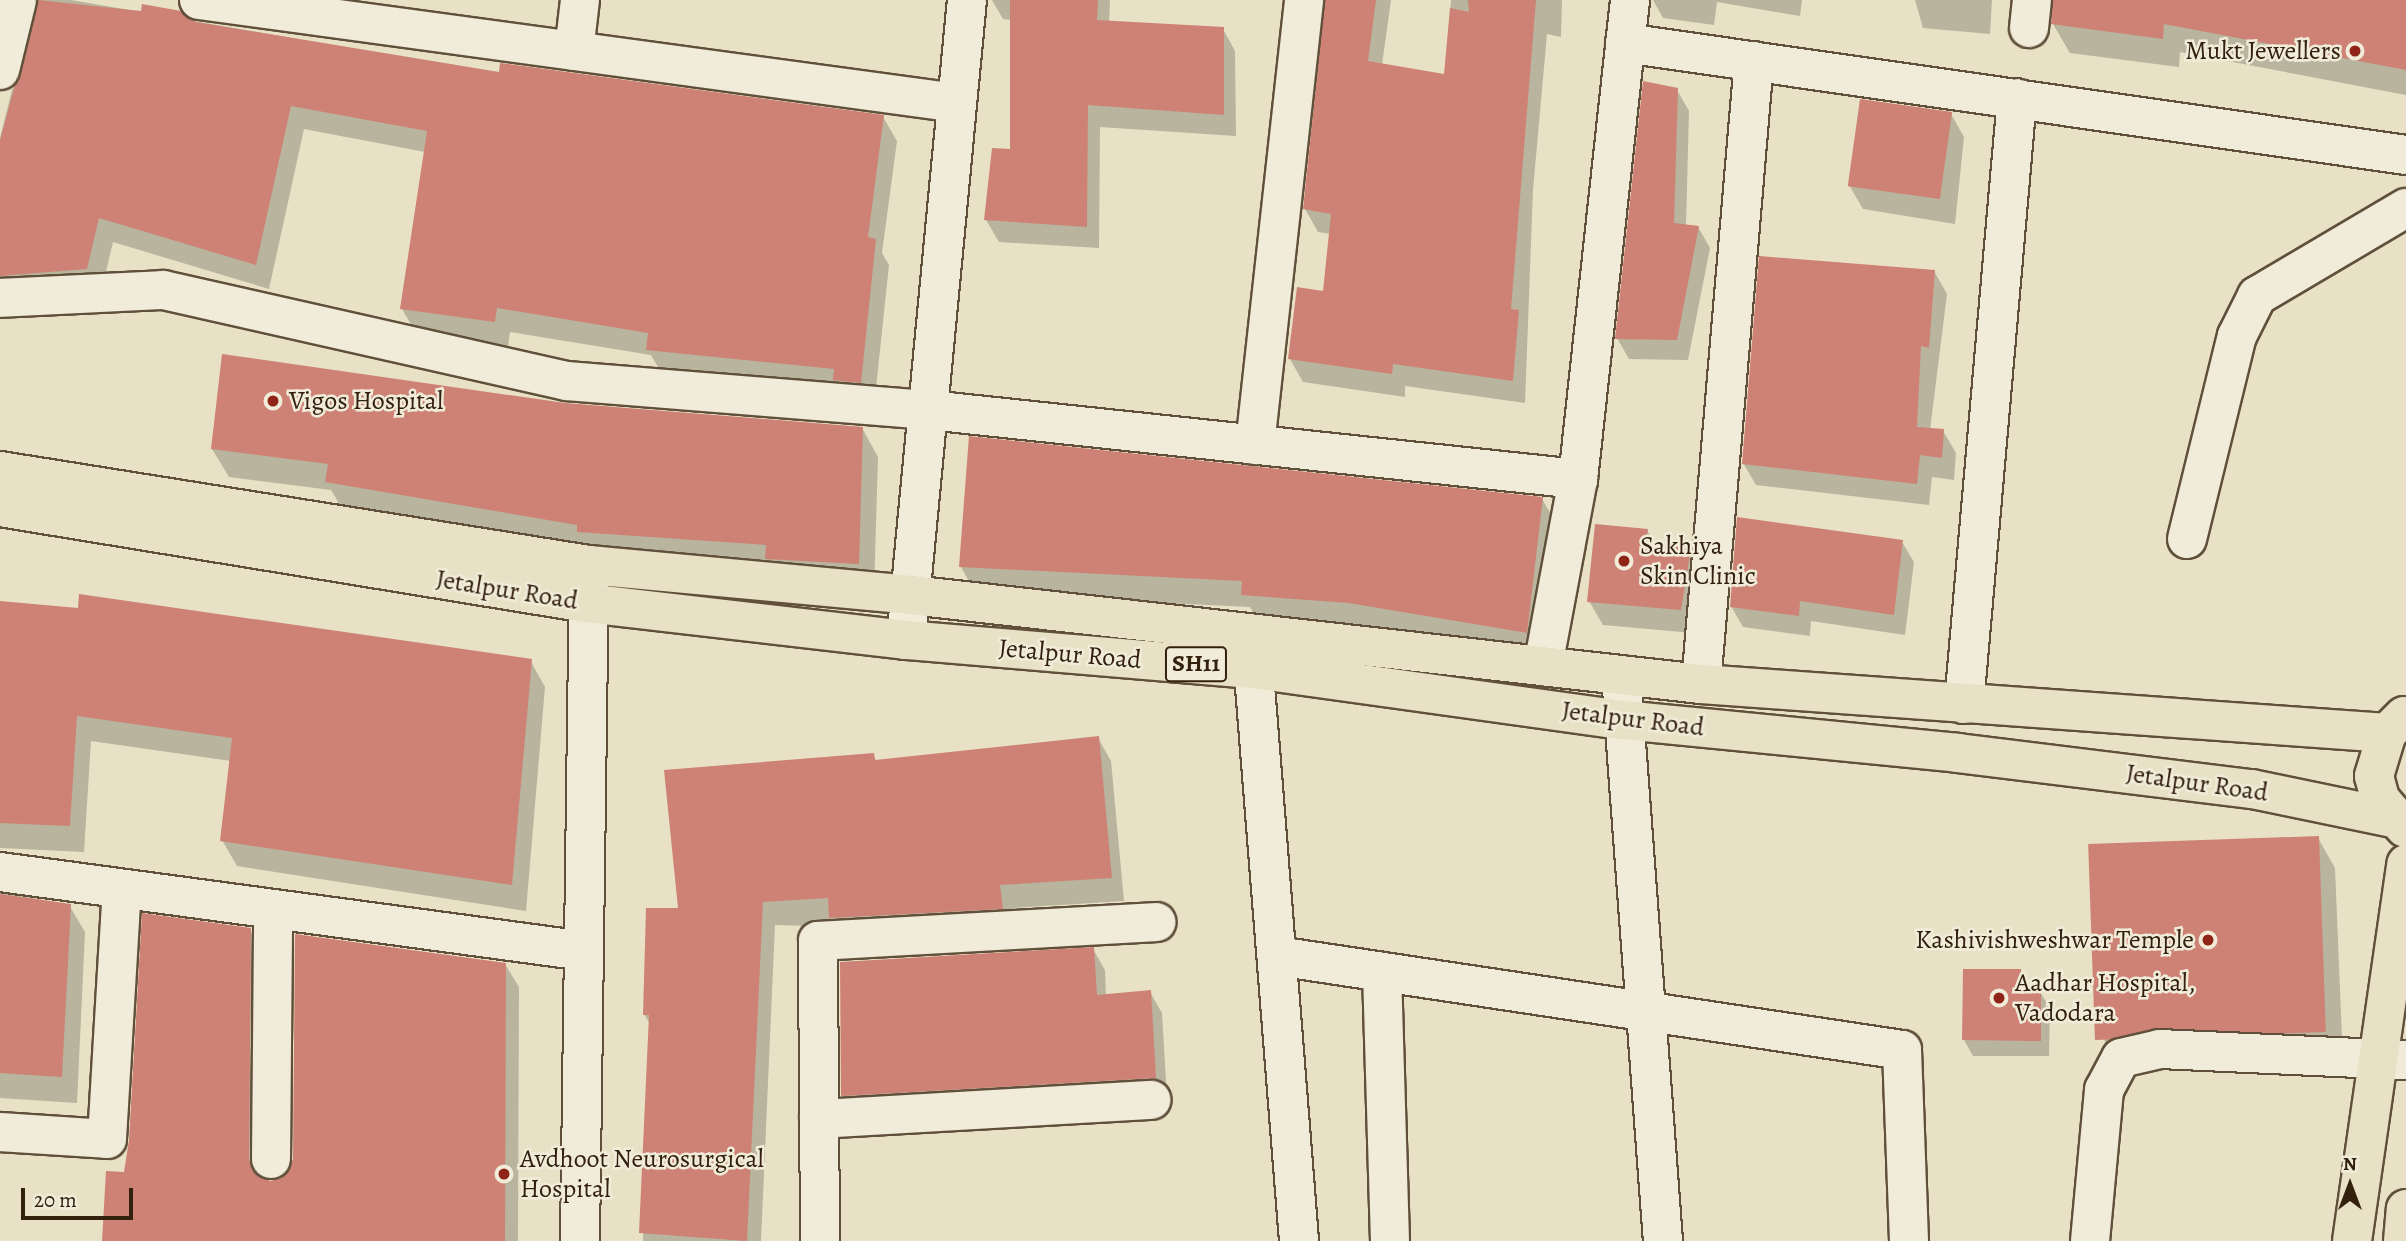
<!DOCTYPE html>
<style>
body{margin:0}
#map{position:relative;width:2406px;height:1241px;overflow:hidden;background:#e8e1c5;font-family:Alegreya,serif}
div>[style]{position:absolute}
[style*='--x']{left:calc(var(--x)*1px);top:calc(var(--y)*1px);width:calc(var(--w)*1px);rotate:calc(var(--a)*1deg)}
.shadow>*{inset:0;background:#0003}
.building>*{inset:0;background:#cd8275;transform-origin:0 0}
.roads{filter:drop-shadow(2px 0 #60503b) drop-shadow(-2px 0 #60503b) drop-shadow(0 2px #60503b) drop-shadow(0 -2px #60503b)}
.minor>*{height:38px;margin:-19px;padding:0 19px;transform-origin:19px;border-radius:19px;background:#f0ecd9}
.major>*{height:38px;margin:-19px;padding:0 19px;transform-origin:19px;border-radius:19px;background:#e8e1c5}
.dots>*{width:19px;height:19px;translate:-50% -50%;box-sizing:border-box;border:4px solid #f0ecd9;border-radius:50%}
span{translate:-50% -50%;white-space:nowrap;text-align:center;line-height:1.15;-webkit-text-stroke:5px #f0ecd9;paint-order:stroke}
.shield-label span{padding:2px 5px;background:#f0ecd9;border:2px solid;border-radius:5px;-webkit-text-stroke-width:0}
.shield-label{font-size:24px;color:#33200d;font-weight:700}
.poi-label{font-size:26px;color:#33200d}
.right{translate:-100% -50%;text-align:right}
.left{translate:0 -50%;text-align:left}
.street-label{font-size:26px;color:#33200d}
.north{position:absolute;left:2315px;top:1150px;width:70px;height:70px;-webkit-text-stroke:5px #f0ecd9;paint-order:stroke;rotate:0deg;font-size:19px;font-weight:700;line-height:28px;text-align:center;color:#33200d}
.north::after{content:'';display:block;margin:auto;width:24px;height:32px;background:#33200d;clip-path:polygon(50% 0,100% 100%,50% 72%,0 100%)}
.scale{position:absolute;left:21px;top:1188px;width:112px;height:32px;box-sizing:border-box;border:4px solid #33200d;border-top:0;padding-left:9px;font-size:21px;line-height:24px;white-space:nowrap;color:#33200d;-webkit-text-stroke:5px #f0ecd9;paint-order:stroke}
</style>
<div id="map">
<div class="shadow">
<i style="clip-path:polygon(37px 0,71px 0,501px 74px,883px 117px,897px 141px,882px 253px,889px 265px,874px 407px,662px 374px,651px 355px,510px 332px,508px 346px,416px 333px,402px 309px,425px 152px,304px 129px,269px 289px,113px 242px,101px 293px,0 306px,0 138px,12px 90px,23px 76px)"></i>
<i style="clip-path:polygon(992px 0,1110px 0,1109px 23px,1223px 29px,1235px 51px,1236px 136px,1100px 127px,1099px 248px,999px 242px,986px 220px,1012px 151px,1012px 20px,1003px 19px)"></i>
<i style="clip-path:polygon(1326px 0,1391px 0,1382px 65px,1446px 76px,1451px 0,1562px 0,1561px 37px,1547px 34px,1533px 190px,1525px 403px,1405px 386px,1405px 397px,1303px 382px,1290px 359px,1324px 293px,1331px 234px,1318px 232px,1305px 209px)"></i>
<i style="clip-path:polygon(1802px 0,1800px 16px,1717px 2px,1714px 25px,1663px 18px,1653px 0)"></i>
<i style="clip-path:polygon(1915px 0,1992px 0,1990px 34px,1923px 28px)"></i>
<i style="clip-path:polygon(2051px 0,2406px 0,2406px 95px,2180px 52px,2179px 67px,2070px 53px,2053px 24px)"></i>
<i style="clip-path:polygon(1677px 90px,1689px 111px,1686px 226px,1698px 227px,1710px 248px,1688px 360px,1629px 359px,1617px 338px)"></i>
<i style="clip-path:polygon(1951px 114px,1964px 137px,1955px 224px,1863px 209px,1849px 185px)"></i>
<i style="clip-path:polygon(1934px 271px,1947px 294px,1930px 430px,1943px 431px,1956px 453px,1954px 480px,1932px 477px,1929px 505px,1756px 485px,1743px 463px)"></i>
<i style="clip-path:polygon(862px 428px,878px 457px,874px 592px,343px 510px,331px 490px,229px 477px,212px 449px)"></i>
<i style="clip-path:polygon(1542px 499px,1558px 526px,1541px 659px,1258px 621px,1250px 607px,976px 594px,961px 567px)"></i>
<i style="clip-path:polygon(1647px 530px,1657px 547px,1690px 550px,1703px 574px,1693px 633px,1603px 625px,1589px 601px)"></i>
<i style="clip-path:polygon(1902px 542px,1914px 562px,1905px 635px,1811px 621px,1810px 636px,1743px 627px,1731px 606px)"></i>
<i style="clip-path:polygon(0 603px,530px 660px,545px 687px,526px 911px,237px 866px,222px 840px,231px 761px,91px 741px,84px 852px,0 848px)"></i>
<i style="clip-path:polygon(1098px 738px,1111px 761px,1124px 901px,1013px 908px,1015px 932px,775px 925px,761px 1241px,643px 1241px,650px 1024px,644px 1014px,680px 910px,873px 755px,877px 762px)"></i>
<i style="clip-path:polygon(2318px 838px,2335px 868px,2343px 1062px,2116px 1061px,2099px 1031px)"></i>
<i style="clip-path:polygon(0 892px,69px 905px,85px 932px,77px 1103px,0 1098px)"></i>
<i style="clip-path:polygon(250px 930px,263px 953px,261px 1178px,270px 1183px,283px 1179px,505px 964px,519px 987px,518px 1241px,104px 1241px,126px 1174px)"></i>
<i style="clip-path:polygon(1093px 949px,1105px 970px,1106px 996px,1150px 992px,1162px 1013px,1167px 1098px,855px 1116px,843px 1095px)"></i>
<i style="clip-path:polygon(2020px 971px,2029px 992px,2040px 992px,2050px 1008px,2049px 1056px,1973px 1056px,1964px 1040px)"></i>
</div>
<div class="building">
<i style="clip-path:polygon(38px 0,141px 11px,142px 4px,181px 11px,196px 22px,499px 72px,500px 63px,884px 115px,868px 237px,876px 239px,861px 383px,833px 380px,834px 369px,646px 350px,648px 333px,497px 308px,495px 322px,400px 309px,427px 131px,291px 106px,256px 265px,99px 218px,87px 269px,0 276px,0 140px)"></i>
<i style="clip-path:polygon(1010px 0,1098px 0,1097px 20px,1224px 27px,1224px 115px,1088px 105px,1087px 227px,984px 220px,992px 148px,1010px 149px)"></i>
<i style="clip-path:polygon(1325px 0,1376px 0,1368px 61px,1444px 74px,1450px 8px,1469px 12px,1468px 0,1536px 0,1511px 309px,1519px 310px,1513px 381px,1393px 364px,1392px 374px,1288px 359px,1297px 287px,1323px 291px,1331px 214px,1303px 209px)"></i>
<i style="clip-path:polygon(2053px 0,2406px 0,2406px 70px,2164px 24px,2163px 39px,2051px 24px)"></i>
<i style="clip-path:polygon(1643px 81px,1678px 88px,1674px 223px,1699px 226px,1677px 340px,1615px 339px)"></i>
<i style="left:1860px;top:99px;width:93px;height:88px;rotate:8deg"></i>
<i style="clip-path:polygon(1759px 256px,1935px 270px,1929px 348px,1921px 346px,1917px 427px,1944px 429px,1942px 458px,1920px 455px,1917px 484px,1742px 464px)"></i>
<i style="clip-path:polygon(222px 354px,565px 403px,863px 427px,859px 564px,765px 559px,766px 545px,577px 532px,577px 525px,325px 482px,328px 464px,211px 449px)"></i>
<i style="clip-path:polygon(969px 436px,1543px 497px,1527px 633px,1349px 603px,1241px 595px,1242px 581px,959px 567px)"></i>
<i style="clip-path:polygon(1737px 517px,1903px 540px,1894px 615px,1800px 601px,1799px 616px,1730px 607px)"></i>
<i style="clip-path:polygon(1595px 524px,1648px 529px,1646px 544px,1691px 548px,1681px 610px,1587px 602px)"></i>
<i style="clip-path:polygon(79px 594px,532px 659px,512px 885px,220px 841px,232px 738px,77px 716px,70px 826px,0 823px,0 601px,78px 608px)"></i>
<i style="clip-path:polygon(1099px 736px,1112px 878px,1000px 885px,1003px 909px,829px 918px,828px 898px,763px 902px,747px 1241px,639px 1233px,649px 1015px,643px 1015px,646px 908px,678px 908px,664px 770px,874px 753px,875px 760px)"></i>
<i style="left:2319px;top:836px;width:196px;height:231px;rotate:88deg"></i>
<i style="clip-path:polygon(0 894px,71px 904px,62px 1077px,0 1073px)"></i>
<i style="clip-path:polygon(142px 913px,251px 928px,249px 1159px,252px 1170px,270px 1181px,282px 1178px,293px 1159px,295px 934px,506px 963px,505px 1241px,102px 1241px,106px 1171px,124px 1172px,129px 1140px)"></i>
<i style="clip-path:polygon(1094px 947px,1097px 995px,1151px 990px,1156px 1078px,841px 1096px,840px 962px)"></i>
<i style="clip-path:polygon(1963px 969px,2021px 969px,2021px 991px,2041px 991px,2041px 1041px,1962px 1040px)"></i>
</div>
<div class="roads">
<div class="minor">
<i style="--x:199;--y:0;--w:765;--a:7.74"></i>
<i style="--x:2029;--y:28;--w:28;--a:-84"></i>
<i style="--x:1625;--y:43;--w:789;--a:8.16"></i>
<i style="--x:574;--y:51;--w:51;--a:-83.3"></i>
<i style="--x:0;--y:70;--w:72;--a:-76.3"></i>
<i style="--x:0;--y:298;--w:163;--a:-2.8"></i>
<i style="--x:163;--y:290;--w:414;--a:12.7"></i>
<i style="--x:567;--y:381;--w:363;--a:4.6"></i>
<i style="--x:929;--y:410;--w:653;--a:6.07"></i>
<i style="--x:1255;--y:445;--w:448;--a:-83.7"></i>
<i style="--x:2187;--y:539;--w:209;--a:-76.2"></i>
<i style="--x:2237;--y:336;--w:45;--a:-63.4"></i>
<i style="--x:2257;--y:296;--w:173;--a:-30.6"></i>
<i style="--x:1251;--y:636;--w:607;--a:85.46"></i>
<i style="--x:906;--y:640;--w:643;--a:-84.56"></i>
<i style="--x:1543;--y:666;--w:190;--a:-79.4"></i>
<i style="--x:1578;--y:479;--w:482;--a:-83.8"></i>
<i style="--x:1621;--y:675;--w:568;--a:85.76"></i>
<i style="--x:1701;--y:684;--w:625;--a:-85.14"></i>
<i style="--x:1964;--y:704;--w:608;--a:-85"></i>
<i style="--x:0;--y:872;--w:589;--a:7.7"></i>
<i style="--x:1277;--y:956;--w:632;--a:8.55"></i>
<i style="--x:1902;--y:1050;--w:191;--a:87.9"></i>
<i style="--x:1382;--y:972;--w:269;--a:88.3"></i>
<i style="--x:819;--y:1119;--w:333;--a:-3.3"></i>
<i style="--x:0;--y:1132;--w:107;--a:3.7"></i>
<i style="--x:107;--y:1139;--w:250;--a:-86.6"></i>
<i style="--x:271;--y:1159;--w:250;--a:-89.5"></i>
<i style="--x:580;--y:1241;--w:670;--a:-89.23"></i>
<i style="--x:820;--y:1241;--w:300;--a:-90.4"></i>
<i style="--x:818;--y:941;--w:339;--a:-3.2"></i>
<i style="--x:2090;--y:1241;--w:152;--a:-84.7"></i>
<i style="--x:2104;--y:1090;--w:36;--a:-62"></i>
<i style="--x:2121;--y:1058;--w:40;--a:-13"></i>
<i style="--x:2160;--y:1049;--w:246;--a:2.6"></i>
</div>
<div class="major">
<i style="--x:0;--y:471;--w:596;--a:9.07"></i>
<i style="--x:589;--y:565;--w:323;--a:5.3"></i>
<i style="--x:911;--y:595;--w:795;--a:6.43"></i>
<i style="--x:1701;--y:684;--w:688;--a:4.09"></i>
<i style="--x:0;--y:507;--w:595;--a:9.29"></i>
<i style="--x:587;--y:603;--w:321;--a:6.6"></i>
<i style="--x:906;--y:640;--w:349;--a:4.8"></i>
<i style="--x:1254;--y:669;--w:373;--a:7.9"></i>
<i style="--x:1623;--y:720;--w:336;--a:5.6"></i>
<i style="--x:1957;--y:753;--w:297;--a:7"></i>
<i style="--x:2252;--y:789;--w:143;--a:11.7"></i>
<i style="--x:2404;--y:716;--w:24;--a:135"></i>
<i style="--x:2387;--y:733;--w:45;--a:106.8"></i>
<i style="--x:2374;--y:776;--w:24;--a:75"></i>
<i style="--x:2380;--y:799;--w:38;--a:49"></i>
<i style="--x:2352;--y:1241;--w:381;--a:-81.8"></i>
<i style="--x:2403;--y:1241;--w:32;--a:-85"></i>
</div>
</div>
<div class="dots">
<i style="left:2355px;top:51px;background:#8f2418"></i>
<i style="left:273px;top:401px;background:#8f2418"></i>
<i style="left:1624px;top:561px;background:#8f2418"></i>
<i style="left:2208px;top:940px;background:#8f2418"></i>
<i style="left:1999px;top:998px;background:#8f2418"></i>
<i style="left:504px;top:1174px;background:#8f2418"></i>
</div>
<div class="shield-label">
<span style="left:1196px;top:664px">SH11</span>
</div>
<div class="poi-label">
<span class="right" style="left:2341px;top:51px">Mukt Jewellers</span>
<span class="left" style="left:289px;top:401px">Vigos Hospital</span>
<span class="left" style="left:1640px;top:561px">Sakhiya<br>Skin Clinic</span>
<span class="right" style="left:2194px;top:940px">Kashivishweshwar Temple</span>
<span class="left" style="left:2015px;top:998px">Aadhar Hospital,<br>Vadodara</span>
<span class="left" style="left:520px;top:1174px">Avdhoot Neurosurgical<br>Hospital</span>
</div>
<div class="street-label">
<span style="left:507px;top:590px;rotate:9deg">Jetalpur Road</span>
<span style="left:1070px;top:654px;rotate:5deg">Jetalpur Road</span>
<span style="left:1633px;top:719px;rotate:7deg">Jetalpur Road</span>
<span style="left:2197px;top:783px;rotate:8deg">Jetalpur Road</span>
</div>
<div class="north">N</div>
<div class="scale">20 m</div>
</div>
